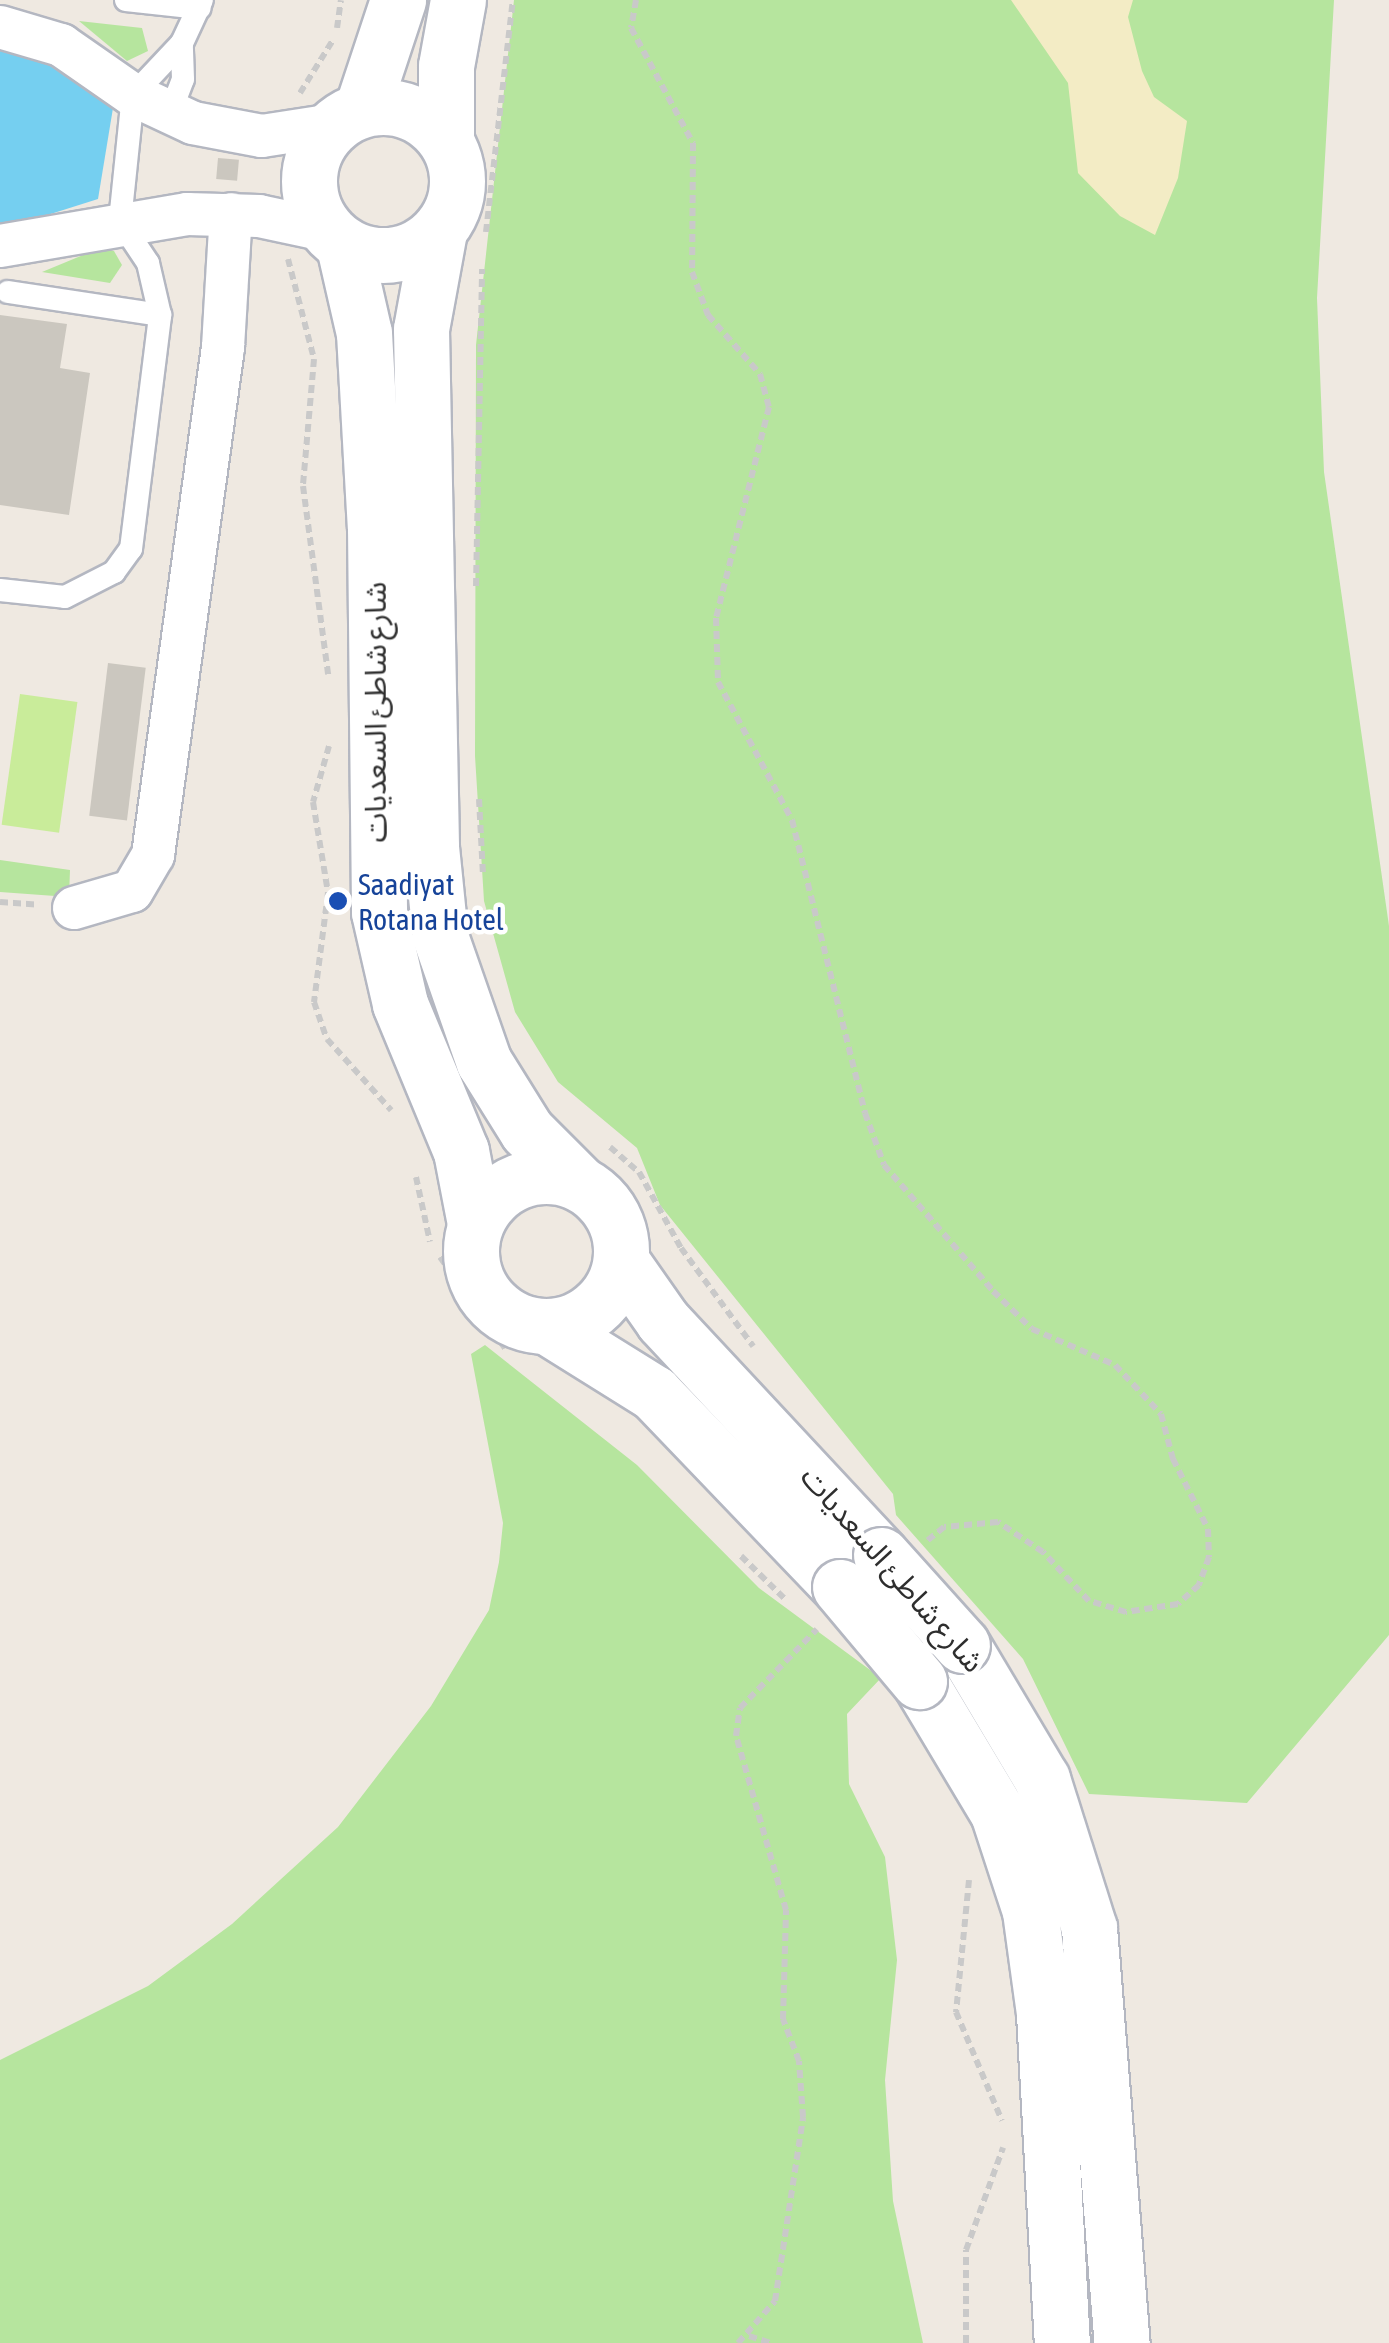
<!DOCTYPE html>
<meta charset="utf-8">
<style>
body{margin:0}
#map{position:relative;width:1389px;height:2343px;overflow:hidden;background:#efe9e1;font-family:"Asap Condensed","Noto Sans Arabic",sans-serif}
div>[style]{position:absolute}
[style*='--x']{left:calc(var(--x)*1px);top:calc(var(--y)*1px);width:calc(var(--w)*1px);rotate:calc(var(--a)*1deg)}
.green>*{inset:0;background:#b6e59e}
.sand>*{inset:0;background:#f3ecc5}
.pitch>*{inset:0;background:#c9ec9a;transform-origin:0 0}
.water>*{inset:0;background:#75cff0}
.building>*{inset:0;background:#cbc7bf;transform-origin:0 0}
.path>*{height:6px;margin-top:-3px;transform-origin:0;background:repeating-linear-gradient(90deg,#c9c9c9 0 8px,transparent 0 13px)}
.roads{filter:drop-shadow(2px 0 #b4b7c1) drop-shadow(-2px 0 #b4b7c1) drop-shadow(0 2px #b4b7c1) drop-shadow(0 -2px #b4b7c1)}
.service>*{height:22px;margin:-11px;padding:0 11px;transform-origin:11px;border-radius:11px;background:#fff}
.minor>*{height:42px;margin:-21px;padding:0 21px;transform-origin:21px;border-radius:21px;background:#fff}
.tertiary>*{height:55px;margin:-27.5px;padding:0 27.5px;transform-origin:27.5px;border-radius:27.5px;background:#fff}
.tertiary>.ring{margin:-27.5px;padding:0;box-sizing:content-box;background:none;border:55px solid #fff;border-radius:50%}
.bridges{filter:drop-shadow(2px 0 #b4b7c1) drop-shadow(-2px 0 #b4b7c1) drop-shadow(0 2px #b4b7c1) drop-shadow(0 -2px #b4b7c1)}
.tertiary-bridge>*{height:55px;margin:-27.5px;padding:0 27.5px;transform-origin:27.5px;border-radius:27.5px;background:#fff}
.dots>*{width:28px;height:28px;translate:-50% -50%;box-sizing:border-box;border:5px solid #fff;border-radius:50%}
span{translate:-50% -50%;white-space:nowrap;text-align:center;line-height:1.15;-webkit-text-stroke:9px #fff;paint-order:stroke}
.street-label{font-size:30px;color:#2e2e2e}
.transit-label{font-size:30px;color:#164399}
.left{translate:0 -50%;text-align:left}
</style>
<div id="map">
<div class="green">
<i style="clip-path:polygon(514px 0,1334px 0,1317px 298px,1324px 472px,1389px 926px,1389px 1635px,1247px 1803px,1089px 1794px,1023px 1659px,896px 1515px,893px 1494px,660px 1205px,637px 1148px,558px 1082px,515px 1012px,484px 901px,475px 756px,476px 345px)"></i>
<i style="clip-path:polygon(79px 21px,142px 28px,148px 51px,127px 61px)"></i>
<i style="clip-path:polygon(100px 248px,114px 251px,122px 265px,110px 283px,42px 272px)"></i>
<i style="clip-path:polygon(0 860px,70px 870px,69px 897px,0 892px)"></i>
<i style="clip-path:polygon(485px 1345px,637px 1465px,759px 1588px,881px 1678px,847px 1714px,849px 1784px,885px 1857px,897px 1960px,885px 2080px,893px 2201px,923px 2343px,0 2343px,0 2060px,148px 1986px,232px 1924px,338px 1827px,431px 1706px,489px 1610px,499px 1562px,503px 1523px,471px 1354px)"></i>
</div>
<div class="sand">
<i style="clip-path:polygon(1011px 0,1133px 0,1128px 17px,1142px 71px,1154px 97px,1187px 121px,1178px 178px,1155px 235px,1120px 216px,1078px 173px,1068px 83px)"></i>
</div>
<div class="pitch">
<i style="left:20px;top:694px;width:58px;height:132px;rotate:8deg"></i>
</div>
<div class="water">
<i style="clip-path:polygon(0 44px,48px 62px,113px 108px,98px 199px,0 230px)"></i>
</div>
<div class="building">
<i style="left:218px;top:158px;width:21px;height:21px;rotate:5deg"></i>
<i style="clip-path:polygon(0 315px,67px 324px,60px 368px,90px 373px,69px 515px,0 505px)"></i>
<i style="left:108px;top:663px;width:38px;height:154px;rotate:7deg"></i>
</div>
<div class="path">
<i style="--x:636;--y:0;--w:28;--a:100"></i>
<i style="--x:631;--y:28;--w:131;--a:61.7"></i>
<i style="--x:693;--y:143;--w:129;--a:90.4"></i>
<i style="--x:692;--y:272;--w:46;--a:69.6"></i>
<i style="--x:708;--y:315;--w:79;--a:48.6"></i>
<i style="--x:760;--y:374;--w:34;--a:75"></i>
<i style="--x:769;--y:407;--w:218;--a:104.1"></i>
<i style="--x:716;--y:618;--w:64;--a:88.2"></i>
<i style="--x:718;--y:682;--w:157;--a:61.8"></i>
<i style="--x:792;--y:820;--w:302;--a:76"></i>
<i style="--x:865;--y:1113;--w:55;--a:69.9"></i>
<i style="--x:884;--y:1165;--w:167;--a:49.1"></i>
<i style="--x:993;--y:1291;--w:54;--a:44.3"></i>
<i style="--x:1032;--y:1329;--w:90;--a:23.4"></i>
<i style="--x:1115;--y:1365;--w:67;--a:46.8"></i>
<i style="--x:1161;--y:1414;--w:47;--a:75.1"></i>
<i style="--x:1173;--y:1459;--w:78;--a:63.4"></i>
<i style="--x:1208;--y:1529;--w:28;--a:88"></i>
<i style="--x:1209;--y:1557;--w:30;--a:110"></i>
<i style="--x:1199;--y:1585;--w:28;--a:138"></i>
<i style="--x:1178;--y:1604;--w:53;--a:171.3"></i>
<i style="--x:1126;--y:1612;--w:39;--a:-163"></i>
<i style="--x:1089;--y:1601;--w:67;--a:-133.2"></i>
<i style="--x:1043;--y:1552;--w:54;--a:-146.3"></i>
<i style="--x:998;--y:1522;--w:54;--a:174.7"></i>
<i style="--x:944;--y:1527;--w:21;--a:141"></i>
<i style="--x:337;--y:28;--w:28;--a:-82"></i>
<i style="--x:300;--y:93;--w:62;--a:-58.1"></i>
<i style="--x:486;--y:232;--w:234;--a:-83.4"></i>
<i style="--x:288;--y:259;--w:103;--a:75.4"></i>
<i style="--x:314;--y:359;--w:127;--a:95"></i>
<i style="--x:303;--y:486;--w:190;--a:82.4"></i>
<i style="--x:476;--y:586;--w:317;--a:-88.9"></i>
<i style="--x:329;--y:746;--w:58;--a:105.9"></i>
<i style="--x:313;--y:802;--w:92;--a:80.6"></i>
<i style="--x:328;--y:893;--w:110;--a:97.3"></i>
<i style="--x:314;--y:1002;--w:39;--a:71"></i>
<i style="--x:327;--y:1039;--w:96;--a:48"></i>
<i style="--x:479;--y:799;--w:77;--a:87"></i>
<i style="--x:0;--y:902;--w:39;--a:4"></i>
<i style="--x:610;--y:1147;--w:38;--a:41"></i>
<i style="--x:639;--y:1172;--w:87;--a:61.1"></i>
<i style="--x:681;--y:1248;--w:122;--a:53.7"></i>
<i style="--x:416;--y:1177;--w:66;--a:77.8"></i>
<i style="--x:440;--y:1257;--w:112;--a:54.5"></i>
<i style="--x:741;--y:1556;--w:62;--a:44.3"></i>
<i style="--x:969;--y:1880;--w:133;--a:95.6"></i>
<i style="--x:956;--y:2012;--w:118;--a:67.1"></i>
<i style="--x:749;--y:2336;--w:22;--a:18"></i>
<i style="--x:738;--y:2343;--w:56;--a:-48.6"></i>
<i style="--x:775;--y:2301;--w:186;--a:-81.3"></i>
<i style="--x:803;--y:2117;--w:56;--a:-94.1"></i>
<i style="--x:799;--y:2061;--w:45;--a:-110.9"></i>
<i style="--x:783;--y:2019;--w:109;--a:-88.4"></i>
<i style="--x:786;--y:1910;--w:181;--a:-106"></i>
<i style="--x:736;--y:1736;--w:28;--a:-82"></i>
<i style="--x:740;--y:1708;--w:110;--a:-45.7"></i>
<i style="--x:966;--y:2343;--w:93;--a:-90"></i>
<i style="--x:966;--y:2250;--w:109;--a:-70.1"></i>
</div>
<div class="roads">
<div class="service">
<i style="--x:126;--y:0;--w:74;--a:6.2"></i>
<i style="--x:170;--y:113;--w:36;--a:-69"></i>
<i style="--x:183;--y:79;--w:36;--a:-92"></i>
<i style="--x:8;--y:292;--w:154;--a:8.6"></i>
<i style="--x:0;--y:590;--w:65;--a:6.1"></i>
<i style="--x:65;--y:597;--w:55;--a:-27"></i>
<i style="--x:114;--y:572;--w:29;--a:-54"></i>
<i style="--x:131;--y:549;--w:236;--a:-82.9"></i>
<i style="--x:160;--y:315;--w:53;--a:-103"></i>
<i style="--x:148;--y:263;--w:50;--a:-123.7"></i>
<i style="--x:120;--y:221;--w:127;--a:-84.1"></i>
<i style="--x:133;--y:95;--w:71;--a:-46.7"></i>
<i style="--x:182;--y:43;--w:47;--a:-65.1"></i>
</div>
<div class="minor">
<i style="--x:0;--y:27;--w:64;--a:16.4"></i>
<i style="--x:61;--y:45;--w:88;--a:34.8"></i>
<i style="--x:133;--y:95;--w:66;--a:25"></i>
<i style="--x:193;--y:123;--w:70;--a:10.7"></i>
<i style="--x:262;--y:136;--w:72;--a:-8.8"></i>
<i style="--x:0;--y:246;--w:190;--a:-9.7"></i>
<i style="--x:187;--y:214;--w:72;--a:1.6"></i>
<i style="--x:259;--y:216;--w:67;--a:12"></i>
<i style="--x:74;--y:908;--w:60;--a:-16.3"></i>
<i style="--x:132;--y:891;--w:42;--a:-59.7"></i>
<i style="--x:153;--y:855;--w:513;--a:-82.15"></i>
<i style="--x:223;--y:347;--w:133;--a:-86.6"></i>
</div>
<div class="tertiary">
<i class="ring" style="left:309px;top:107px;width:93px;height:93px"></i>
<i style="--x:362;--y:109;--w:115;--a:-71.7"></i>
<i style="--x:446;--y:140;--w:74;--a:-90"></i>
<i style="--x:446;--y:66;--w:67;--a:-79.7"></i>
<i style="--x:439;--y:231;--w:100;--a:100.4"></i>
<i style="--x:421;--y:329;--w:518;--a:88.89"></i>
<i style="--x:431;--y:847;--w:89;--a:84.2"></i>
<i style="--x:440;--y:936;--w:133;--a:70.8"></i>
<i style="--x:484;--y:1062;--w:81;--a:58.1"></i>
<i style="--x:527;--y:1131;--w:71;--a:45"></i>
<i style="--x:344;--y:246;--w:89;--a:77.1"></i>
<i style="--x:364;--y:333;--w:194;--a:86.8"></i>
<i style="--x:375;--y:527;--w:385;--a:89.4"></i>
<i style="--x:379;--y:912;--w:94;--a:77.1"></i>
<i style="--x:400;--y:1004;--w:159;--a:67.5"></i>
<i style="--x:461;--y:1151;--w:74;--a:79.1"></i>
<i class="ring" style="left:471px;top:1176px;width:95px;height:95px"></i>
<i style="--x:621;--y:1261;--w:73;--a:55"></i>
<i style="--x:663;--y:1321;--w:320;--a:47"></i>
<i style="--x:548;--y:1327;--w:125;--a:31.9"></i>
<i style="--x:654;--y:1393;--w:269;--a:46.2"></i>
<i style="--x:962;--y:1645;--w:156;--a:59.2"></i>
<i style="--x:1042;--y:1779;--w:156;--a:72.5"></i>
<i style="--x:1089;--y:1928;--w:416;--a:85.5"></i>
<i style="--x:919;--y:1681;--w:154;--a:59.1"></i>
<i style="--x:998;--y:1813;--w:103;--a:71.9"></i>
<i style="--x:1030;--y:1911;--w:103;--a:82.2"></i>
<i style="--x:1044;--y:2013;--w:330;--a:86.9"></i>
</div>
</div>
<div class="bridges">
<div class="tertiary-bridge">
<i style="--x:881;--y:1555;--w:121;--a:48"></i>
<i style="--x:840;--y:1587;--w:123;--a:50"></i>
</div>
</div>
<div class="dots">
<i style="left:338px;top:901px;background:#1a4fb4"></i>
</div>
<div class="street-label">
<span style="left:375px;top:712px;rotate:-90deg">شارع شاطئ السعديات</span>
<span style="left:893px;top:1569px;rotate:49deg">شارع شاطئ السعديات</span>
</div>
<div class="transit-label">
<span class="left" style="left:358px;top:901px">Saadiyat<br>Rotana Hotel</span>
</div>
</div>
